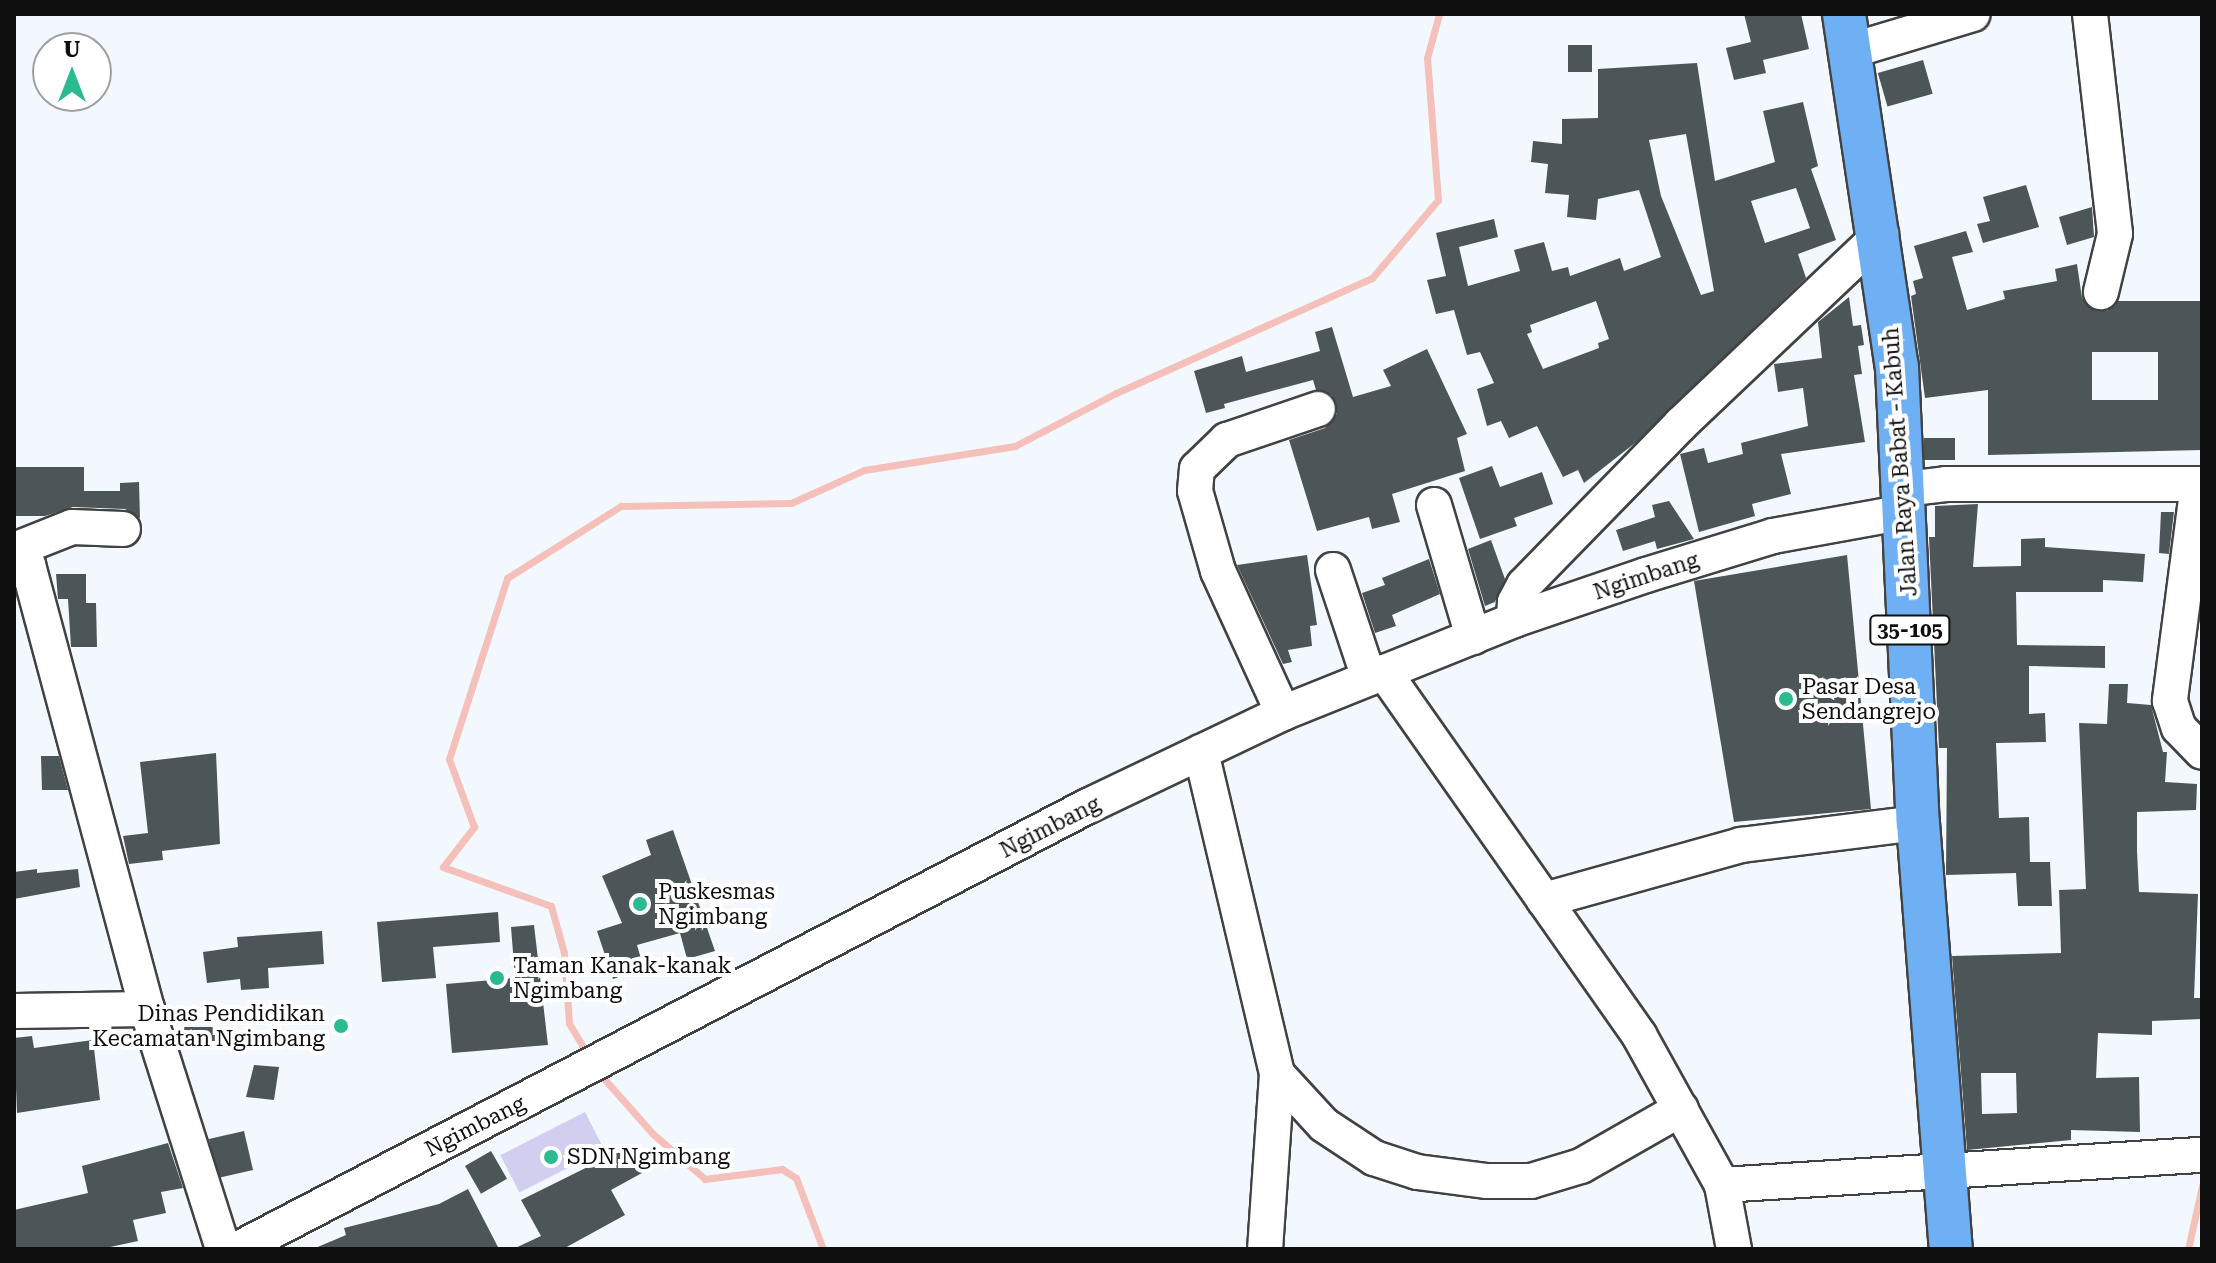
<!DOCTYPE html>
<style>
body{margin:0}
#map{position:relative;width:2216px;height:1263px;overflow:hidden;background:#f2f8fe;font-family:"Roboto Serif",serif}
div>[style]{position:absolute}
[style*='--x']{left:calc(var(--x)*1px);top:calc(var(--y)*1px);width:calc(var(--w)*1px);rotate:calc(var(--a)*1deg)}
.pitch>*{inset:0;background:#d1cef0;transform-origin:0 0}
.stream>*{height:7px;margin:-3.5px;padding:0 3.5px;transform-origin:3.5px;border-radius:3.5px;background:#f4c0b9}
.building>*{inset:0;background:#4c5658;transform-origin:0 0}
.roads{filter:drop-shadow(2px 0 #424242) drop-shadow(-2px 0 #424242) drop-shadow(0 2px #424242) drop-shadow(0 -2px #424242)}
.minor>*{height:34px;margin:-17px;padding:0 17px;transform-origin:17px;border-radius:17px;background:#fff}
.major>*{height:42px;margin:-21px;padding:0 21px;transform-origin:21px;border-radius:21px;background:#6eb0f3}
.dots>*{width:22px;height:22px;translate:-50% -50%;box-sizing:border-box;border:4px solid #fff;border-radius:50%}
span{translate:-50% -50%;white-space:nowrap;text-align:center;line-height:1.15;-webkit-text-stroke:8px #fff;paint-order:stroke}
.shield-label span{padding:2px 6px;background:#fff;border:2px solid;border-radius:6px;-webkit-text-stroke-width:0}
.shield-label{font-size:20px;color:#0f0f0f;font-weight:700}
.street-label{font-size:22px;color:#0f0f0f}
.poi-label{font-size:22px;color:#0f0f0f}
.left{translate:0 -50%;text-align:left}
.right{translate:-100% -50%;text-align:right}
.frame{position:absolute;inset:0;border:16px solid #0f0f0f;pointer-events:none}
.north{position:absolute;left:32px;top:32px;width:80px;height:80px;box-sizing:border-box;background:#fff;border:2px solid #9f9f9f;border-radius:50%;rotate:0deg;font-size:22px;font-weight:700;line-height:32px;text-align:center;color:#0f0f0f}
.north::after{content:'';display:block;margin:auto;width:28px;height:36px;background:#2cbb90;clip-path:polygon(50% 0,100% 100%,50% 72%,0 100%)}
</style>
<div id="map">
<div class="pitch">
<i style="left:585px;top:1112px;width:42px;height:95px;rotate:63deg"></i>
</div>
<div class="stream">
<i style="--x:588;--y:1055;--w:37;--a:-121"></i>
<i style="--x:569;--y:1023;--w:70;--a:-94.1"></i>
<i style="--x:564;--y:953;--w:49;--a:-105.5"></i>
<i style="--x:551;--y:906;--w:115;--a:-160.1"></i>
<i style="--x:443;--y:867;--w:51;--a:-52.2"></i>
<i style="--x:474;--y:827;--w:72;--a:-110.2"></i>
<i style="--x:449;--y:759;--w:190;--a:-72.2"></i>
<i style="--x:507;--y:578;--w:135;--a:-32.3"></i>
<i style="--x:621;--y:506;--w:170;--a:-1"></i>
<i style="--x:791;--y:503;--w:80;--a:-24.3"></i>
<i style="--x:864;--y:470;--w:153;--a:-9"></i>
<i style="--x:1015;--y:446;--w:114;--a:-27.7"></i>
<i style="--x:1116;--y:393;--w:281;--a:-24.2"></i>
<i style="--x:1372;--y:278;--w:102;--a:-49.8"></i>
<i style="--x:1438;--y:200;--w:142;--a:-94.4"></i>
<i style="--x:1427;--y:58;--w:46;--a:-74.7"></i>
<i style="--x:599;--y:1073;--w:81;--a:48.5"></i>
<i style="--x:653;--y:1134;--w:69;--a:40.9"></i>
<i style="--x:705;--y:1179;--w:78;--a:-7.4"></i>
<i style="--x:782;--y:1169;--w:17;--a:33"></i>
<i style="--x:796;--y:1178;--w:76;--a:69.2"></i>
<i style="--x:2188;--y:1249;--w:65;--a:-77.5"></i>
</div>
<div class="building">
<i style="clip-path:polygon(1744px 14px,1801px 14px,1809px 49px,1763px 60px,1766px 73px,1734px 80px,1726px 48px,1751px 42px)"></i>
<i style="left:1592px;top:45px;width:27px;height:24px;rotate:90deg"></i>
<i style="left:1923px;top:60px;width:35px;height:47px;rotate:74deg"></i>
<i style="clip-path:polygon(evenodd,1697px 63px,1715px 181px,1775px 162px,1763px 111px,1803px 102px,1818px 166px,1811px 169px,1836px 240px,1798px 254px,1806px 278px,1635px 443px,1584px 483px,1578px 470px,1563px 477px,1537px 426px,1509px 438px,1501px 421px,1487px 426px,1477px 389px,1494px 383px,1480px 352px,1467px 355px,1454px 310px,1436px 314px,1427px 280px,1446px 276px,1436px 233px,1494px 219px,1498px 237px,1459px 247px,1468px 286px,1520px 271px,1514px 250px,1544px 242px,1552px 271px,1568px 267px,1570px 276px,1620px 258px,1624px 271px,1661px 257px,1639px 190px,1598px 199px,1596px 220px,1567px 217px,1569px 195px,1545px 193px,1548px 164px,1531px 162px,1533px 141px,1562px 144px,1562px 119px,1598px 118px,1598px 69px,1697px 63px,1686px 134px,1714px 291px,1701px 295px,1661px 196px,1649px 140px,1686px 134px,1697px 63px,1796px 188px,1810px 228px,1765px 243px,1751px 201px,1796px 188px,1697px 63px,1596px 301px,1609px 339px,1598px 343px,1599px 348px,1543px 369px,1527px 334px,1532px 332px,1530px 325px,1596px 301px)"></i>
<i style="clip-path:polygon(2026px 185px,2039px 227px,1983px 243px,1977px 224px,1990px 221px,1983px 197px)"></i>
<i style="clip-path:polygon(2092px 207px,2094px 237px,2067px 245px,2059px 217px)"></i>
<i style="clip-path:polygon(evenodd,1966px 231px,1973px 252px,1952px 257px,1967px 310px,2005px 299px,2003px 291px,2057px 281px,2055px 269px,2077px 264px,2082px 298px,2096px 311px,2107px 311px,2118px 301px,2202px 301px,2202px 450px,1988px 455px,1988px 390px,1925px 398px,1911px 296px,1916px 294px,1913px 281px,1923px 278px,1914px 246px,1966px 231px,2092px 352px,2158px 352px,2158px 400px,2092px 400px,2092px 352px)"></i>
<i style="clip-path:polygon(1849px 297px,1853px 326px,1861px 325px,1864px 345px,1858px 346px,1862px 374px,1854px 375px,1865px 442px,1781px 454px,1791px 494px,1752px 504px,1755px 516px,1699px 532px,1680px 454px,1704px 448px,1708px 463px,1743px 454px,1741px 443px,1808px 426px,1803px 388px,1778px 392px,1774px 364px,1822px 358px,1818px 322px)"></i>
<i style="clip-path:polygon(1332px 327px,1353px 397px,1391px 386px,1383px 370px,1427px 349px,1467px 434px,1457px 438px,1465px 471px,1392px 494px,1400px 522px,1372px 529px,1369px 517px,1317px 531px,1289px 440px,1325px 428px,1337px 414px,1332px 395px,1316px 390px,1313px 380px,1224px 404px,1225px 408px,1206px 413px,1194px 371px,1242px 356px,1246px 372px,1320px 351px,1315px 332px)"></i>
<i style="left:1924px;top:438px;width:31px;height:22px"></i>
<i style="clip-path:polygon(1492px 466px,1500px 487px,1542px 472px,1553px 504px,1514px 518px,1517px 526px,1480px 539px,1459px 478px)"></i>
<i style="clip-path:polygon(14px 467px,84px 467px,84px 491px,120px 491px,120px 483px,139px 482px,140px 518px,125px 509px,73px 507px,45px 516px,14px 516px)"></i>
<i style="clip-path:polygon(1669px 501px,1694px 539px,1657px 549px,1655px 541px,1623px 551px,1616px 530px,1655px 517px,1652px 505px)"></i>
<i style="clip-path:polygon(1978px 504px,1973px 567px,2021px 566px,2021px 539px,2045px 538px,2045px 547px,2145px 554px,2143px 582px,2103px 580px,2103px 592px,2016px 592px,2017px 645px,2105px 646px,2105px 668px,2029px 666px,2029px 714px,2045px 713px,2046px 742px,1996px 743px,1999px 818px,2029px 817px,2030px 862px,2050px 862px,2052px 906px,2018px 906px,2016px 873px,1946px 875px,1947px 748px,1939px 748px,1929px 537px,1935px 537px,1935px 506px)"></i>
<i style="clip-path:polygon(2161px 512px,2174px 512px,2169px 554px,2159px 553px)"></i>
<i style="clip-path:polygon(1491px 540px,1505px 579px,1495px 602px,1485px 606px,1468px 549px)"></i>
<i style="clip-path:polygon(1307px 555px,1317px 625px,1310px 626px,1312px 646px,1288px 650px,1292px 662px,1283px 664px,1237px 565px)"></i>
<i style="clip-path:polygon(1847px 555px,1871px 809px,1734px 822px,1694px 581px)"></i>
<i style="clip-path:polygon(1429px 559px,1440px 594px,1392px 615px,1396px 626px,1375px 633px,1362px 593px,1385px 585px,1382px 578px)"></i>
<i style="clip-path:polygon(56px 574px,86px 574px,86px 603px,96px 603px,97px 647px,71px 647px,68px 599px,58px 599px)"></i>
<i style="clip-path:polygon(evenodd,2109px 684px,2128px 684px,2127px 703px,2151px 705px,2163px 752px,2167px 752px,2165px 782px,2197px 784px,2196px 810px,2137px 812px,2137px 851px,2139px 892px,2198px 894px,2194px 998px,2202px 998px,2202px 1019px,2152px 1021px,2152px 1035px,2098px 1033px,2096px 1078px,2139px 1077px,2140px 1132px,2071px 1130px,2071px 1140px,1967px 1150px,1952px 956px,2061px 953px,2059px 890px,2086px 889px,2079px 723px,2107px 724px,2109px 684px,1981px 1073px,2016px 1073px,2017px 1113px,1982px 1114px,1981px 1073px)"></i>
<i style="clip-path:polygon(216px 753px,220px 844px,162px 851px,163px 860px,129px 864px,123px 836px,148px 833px,140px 762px)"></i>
<i style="clip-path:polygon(41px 756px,59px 756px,68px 790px,42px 790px)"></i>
<i style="clip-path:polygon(673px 830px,715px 951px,687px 959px,680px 933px,637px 945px,644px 969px,613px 979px,597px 931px,622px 923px,602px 876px,651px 855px,646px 840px)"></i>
<i style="clip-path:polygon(37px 869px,37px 873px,78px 869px,80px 887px,14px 899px,14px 872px)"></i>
<i style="clip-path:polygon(498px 912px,500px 942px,433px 947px,436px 978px,382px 982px,377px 922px)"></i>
<i style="clip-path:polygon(534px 925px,548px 1045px,452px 1053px,446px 984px,515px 978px,511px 927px)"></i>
<i style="clip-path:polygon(322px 931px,324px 964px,268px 968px,269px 988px,241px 990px,240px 979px,207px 983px,203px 952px,238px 947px,237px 937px)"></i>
<i style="left:180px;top:1027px;width:52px;height:21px"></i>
<i style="clip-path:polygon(32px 1036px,34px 1048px,93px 1040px,100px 1100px,17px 1113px,14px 1038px)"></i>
<i style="clip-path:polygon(254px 1065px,279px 1067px,274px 1100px,246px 1097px)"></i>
<i style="left:244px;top:1131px;width:40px;height:36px;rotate:77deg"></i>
<i style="clip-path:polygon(168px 1143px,183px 1188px,161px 1192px,166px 1213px,133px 1220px,138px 1241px,101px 1249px,14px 1249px,14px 1210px,88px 1193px,82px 1166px)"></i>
<i style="clip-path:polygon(628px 1147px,642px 1173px,611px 1190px,625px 1215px,563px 1249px,513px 1249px,541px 1236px,521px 1200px)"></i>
<i style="left:491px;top:1151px;width:32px;height:30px;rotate:60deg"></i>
<i style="clip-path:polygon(468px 1189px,499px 1249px,313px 1249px,346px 1235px,344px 1228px,439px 1204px)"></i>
</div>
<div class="roads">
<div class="minor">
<i style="--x:2090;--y:14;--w:221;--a:83.5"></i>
<i style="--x:2115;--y:234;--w:60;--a:103.6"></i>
<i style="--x:1850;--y:51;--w:128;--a:-16.7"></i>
<i style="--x:2198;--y:484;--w:219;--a:97.4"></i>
<i style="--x:2170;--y:701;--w:28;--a:72"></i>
<i style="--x:2179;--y:728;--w:33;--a:46"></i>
<i style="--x:1905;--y:489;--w:41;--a:-7"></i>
<i style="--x:1946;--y:484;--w:256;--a:0"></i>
<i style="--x:1434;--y:505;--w:138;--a:73.5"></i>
<i style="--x:14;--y:550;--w:21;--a:47"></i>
<i style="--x:28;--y:565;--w:460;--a:75"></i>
<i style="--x:147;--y:1009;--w:252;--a:72.4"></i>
<i style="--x:14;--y:550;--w:62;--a:-21.6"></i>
<i style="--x:72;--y:527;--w:51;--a:2.2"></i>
<i style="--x:1333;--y:570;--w:114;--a:71.6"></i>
<i style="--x:1514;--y:620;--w:18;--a:-87"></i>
<i style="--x:1515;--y:602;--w:19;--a:-62"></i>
<i style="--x:1524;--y:585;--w:225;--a:-45.7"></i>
<i style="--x:1681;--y:424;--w:276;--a:-43.5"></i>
<i style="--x:1384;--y:672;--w:444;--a:54.9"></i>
<i style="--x:1639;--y:1035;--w:171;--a:61"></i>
<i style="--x:1722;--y:1185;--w:65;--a:79.4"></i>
<i style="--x:1283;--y:713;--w:156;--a:-114.6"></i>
<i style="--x:1218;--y:571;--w:83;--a:-106"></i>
<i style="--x:1195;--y:491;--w:22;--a:-85"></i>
<i style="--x:1197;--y:469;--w:42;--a:-44"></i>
<i style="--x:1227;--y:440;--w:96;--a:-18.8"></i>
<i style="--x:1201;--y:752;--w:331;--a:76.7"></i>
<i style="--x:1277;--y:1074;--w:175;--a:93.9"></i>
<i style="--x:1544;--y:900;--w:205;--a:-15.6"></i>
<i style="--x:1741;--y:845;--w:178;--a:-7.1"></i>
<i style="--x:14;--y:1011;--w:133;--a:-0.9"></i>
<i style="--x:1277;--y:1074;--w:69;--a:47.3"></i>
<i style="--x:1324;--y:1125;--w:60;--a:33.4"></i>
<i style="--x:1374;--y:1158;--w:45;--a:18"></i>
<i style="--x:1417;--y:1172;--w:71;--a:7.3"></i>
<i style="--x:1487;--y:1181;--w:44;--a:0"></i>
<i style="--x:1531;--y:1181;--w:52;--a:-16.7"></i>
<i style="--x:1581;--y:1166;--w:115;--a:-29.7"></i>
<i style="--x:1722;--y:1185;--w:481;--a:-3.6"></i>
<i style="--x:238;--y:1249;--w:959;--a:-27.53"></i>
<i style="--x:1088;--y:806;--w:216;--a:-25.5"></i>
<i style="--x:1283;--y:713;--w:249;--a:-21.9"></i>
<i style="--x:1514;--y:620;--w:139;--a:-18.8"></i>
<i style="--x:1646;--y:575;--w:133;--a:-17.1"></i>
<i style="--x:1773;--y:536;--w:134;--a:-10.3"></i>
</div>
<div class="major">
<i style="--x:1844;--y:14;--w:357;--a:81.5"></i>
<i style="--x:1897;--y:367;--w:456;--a:87.4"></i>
<i style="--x:1918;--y:823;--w:427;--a:85.6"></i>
</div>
</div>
<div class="dots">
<i style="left:1786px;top:699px;background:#2cbb90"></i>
<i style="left:640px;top:904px;background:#2cbb90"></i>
<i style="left:497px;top:978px;background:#2cbb90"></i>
<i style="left:341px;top:1026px;background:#2cbb90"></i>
<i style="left:551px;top:1157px;background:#2cbb90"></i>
</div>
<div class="shield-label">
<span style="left:1910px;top:630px">35-105</span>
</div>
<div class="street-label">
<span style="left:1900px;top:462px;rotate:-94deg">Jalan Raya Babat - Kabuh</span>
<span style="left:1646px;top:576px;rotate:-18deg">Ngimbang</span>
<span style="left:1050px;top:827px;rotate:-27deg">Ngimbang</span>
<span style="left:475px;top:1126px;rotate:-27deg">Ngimbang</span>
</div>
<div class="poi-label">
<span class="left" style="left:1802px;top:699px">Pasar Desa<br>Sendangrejo</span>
<span class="left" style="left:658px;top:904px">Puskesmas<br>Ngimbang</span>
<span class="left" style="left:513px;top:978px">Taman Kanak-kanak<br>Ngimbang</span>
<span class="right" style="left:325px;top:1026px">Dinas Pendidikan<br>Kecamatan Ngimbang</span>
<span class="left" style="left:567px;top:1157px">SDN Ngimbang</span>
</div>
<div class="frame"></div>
<div class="north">U</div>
</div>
